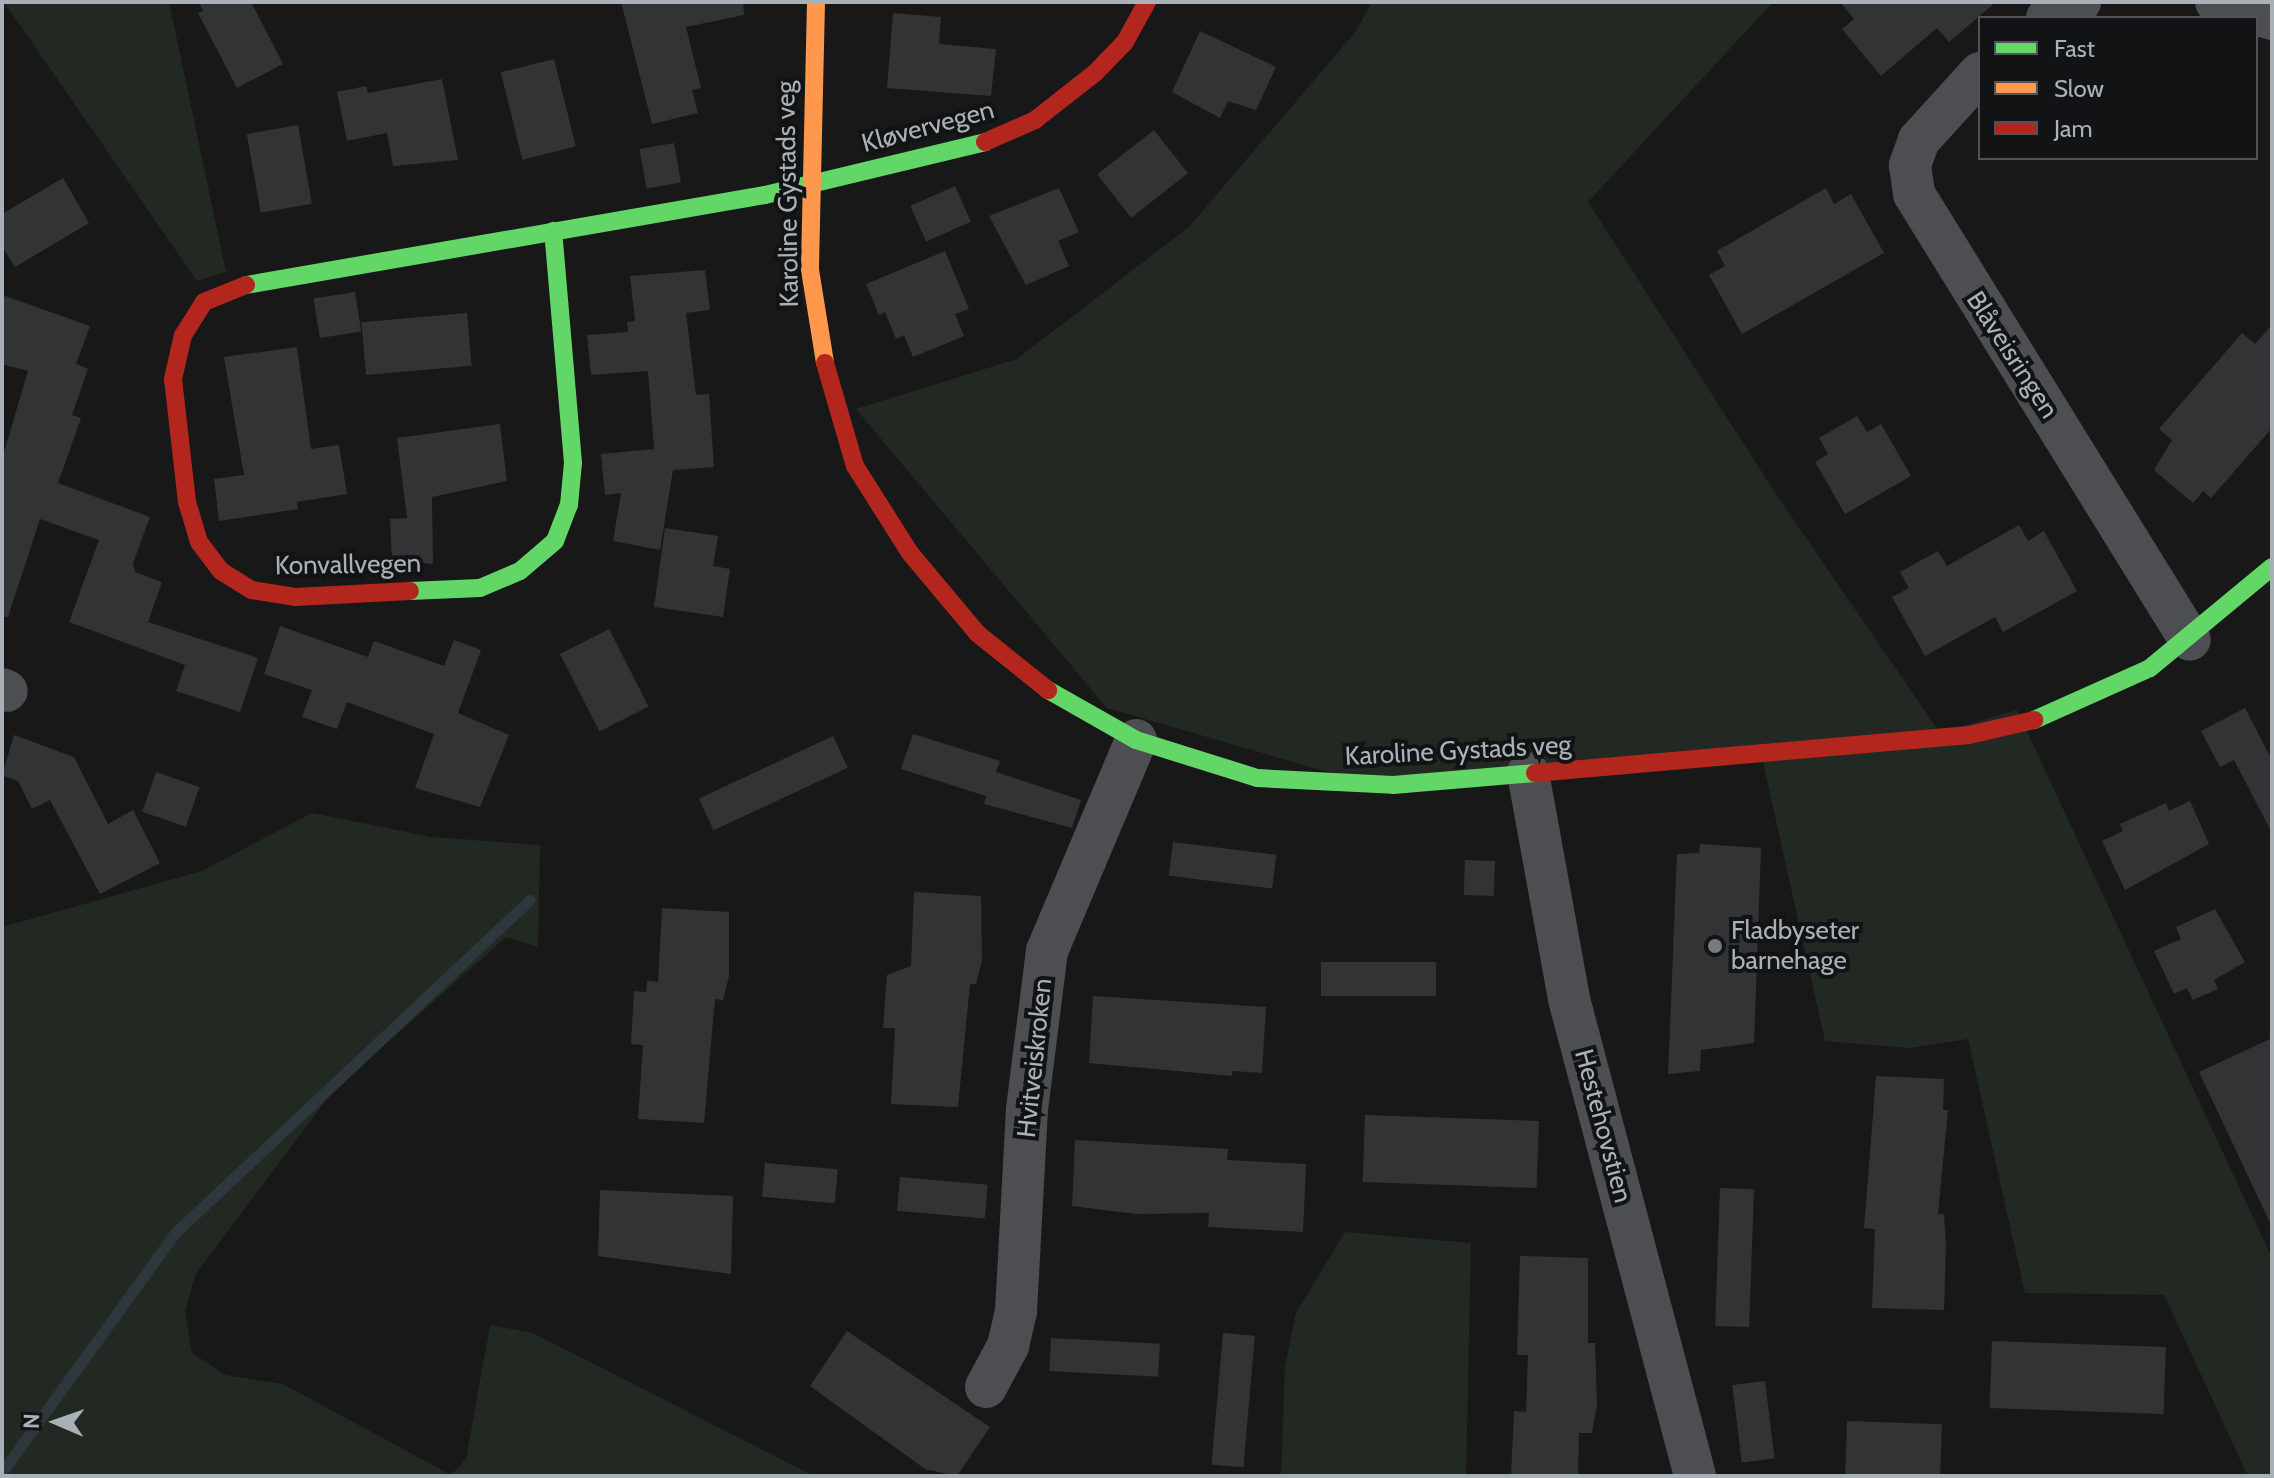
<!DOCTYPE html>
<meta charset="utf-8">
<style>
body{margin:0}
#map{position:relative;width:2274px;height:1478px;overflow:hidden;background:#181818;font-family:Cabin,sans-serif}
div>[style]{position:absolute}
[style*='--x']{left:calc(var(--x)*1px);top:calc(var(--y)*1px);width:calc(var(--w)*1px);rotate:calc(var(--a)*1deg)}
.green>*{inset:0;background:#222922}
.stream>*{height:11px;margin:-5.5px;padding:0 5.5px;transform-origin:5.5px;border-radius:5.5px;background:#2e373b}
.building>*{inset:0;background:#323334;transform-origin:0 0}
.street>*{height:42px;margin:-21px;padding:0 21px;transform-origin:21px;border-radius:21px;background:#4d4e51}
.fast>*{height:18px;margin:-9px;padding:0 9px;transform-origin:9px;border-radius:9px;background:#63d668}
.slow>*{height:18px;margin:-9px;padding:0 9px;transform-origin:9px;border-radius:9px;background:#ff974d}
.jam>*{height:18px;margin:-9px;padding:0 9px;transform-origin:9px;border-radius:9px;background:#b3261e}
.dots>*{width:22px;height:22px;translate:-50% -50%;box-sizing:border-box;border:4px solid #121314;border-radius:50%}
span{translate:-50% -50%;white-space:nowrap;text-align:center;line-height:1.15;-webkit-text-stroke:8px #121314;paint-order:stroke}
.street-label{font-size:26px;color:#aab0b8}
.poi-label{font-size:26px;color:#aab0b8}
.left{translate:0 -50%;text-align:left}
.frame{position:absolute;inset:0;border:4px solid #aab0b8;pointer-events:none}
.legend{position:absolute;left:1978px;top:16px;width:280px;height:144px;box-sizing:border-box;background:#121314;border:2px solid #4f5256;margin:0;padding:10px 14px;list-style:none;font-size:24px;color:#aab0b8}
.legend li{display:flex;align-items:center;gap:16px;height:40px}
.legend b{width:40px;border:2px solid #4f5256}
.north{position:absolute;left:16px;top:1382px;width:80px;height:80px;-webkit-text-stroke:6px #121314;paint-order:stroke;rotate:272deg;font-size:22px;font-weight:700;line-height:32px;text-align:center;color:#aab0b8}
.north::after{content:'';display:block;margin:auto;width:28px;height:36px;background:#aab0b8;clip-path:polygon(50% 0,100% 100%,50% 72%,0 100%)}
</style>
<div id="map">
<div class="green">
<i style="clip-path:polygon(4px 2px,169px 2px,226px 272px,197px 281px)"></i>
<i style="clip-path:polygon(1372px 2px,1773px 2px,1588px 202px,1778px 497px,1940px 733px,2017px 710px,2272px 1258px,2272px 1476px,2248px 1476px,2164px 1295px,2025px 1293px,1968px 1039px,1910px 1048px,1825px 1041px,1763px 762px,1380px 787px,1107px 708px,856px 409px,1017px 359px,1189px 227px,1356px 31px)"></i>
<i style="clip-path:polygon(312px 813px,431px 837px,540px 845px,538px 947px,506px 937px,332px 1092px,195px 1275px,185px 1312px,192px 1353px,225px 1375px,283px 1384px,451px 1475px,466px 1459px,490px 1325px,533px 1333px,814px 1476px,2px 1476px,2px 927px,202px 871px)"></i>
<i style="clip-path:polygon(1345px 1232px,1471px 1243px,1466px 1476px,1281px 1476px,1285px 1366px,1296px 1313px)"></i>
</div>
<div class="stream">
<i style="--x:2;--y:1472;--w:296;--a:-54.1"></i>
<i style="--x:176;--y:1232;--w:485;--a:-43.2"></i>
</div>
<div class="building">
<i style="clip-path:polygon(199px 2px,251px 2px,283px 64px,237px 88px,198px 13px,203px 11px)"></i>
<i style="clip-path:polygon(621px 2px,743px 2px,744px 15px,686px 27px,701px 88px,692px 90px,698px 113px,652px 124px)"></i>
<i style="clip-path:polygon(1840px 2px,1996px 2px,1949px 42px,1937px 28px,1881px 76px,1842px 29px,1854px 19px)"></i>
<i style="clip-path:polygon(893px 13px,941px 17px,939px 44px,996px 49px,991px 96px,887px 88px)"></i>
<i style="clip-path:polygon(1200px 31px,1276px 67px,1256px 110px,1228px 101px,1220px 118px,1172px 92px)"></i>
<i style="left:554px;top:59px;width:90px;height:55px;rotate:76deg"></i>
<i style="clip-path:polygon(442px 79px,458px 160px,393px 166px,387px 133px,347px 141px,337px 92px,366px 86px,368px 93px)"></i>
<i style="left:298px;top:125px;width:80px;height:52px;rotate:80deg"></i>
<i style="left:1154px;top:130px;width:55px;height:72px;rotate:52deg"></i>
<i style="left:674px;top:143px;width:40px;height:35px;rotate:80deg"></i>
<i style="clip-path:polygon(63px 178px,89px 223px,15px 267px,2px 246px,2px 214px)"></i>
<i style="left:955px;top:186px;width:39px;height:49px;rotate:66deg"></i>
<i style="clip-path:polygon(1059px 188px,1079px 232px,1058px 241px,1069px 266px,1026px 285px,989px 216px)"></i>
<i style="clip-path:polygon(1826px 188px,1834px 204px,1851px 194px,1884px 253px,1742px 334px,1709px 275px,1725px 266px,1717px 251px)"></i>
<i style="clip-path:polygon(945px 251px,969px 309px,955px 314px,964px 336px,913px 357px,904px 335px,896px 339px,885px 312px,879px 315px,866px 284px)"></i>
<i style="clip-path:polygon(705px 270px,710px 310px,686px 313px,696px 395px,709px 394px,714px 467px,673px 470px,660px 550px,613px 541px,621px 493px,605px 495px,601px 454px,654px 449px,648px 371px,591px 375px,587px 335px,628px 332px,627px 322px,635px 321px,630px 276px)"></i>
<i style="left:355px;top:292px;width:40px;height:42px;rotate:81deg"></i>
<i style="clip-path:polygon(2px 295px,90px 326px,76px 364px,88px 369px,72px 415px,81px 418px,58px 483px,150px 517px,133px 563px,135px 572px,162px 582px,148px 622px,258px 658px,240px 712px,176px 691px,185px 665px,69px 622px,99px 540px,40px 519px,8px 617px,2px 616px,2px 459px,28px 371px,2px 364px)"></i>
<i style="left:467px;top:313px;width:53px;height:106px;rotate:85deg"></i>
<i style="clip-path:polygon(2272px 325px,2272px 428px,2211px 498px,2203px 491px,2193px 503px,2154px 470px,2172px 440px,2159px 429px,2242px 333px,2255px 344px)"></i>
<i style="clip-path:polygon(297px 347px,311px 449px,339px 445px,347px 494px,297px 502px,298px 509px,219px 521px,214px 479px,244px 475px,224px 357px)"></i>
<i style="clip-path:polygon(1857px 416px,1867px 432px,1881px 424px,1911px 476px,1845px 514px,1815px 462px,1828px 454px,1819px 438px)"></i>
<i style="clip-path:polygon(500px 424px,507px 481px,432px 497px,433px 564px,392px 560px,390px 519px,407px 518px,397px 438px)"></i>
<i style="clip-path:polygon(2019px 525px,2028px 541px,2044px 531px,2077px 591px,2003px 632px,1995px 617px,1925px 656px,1892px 597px,1909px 588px,1900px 572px,1938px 551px,1947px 566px)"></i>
<i style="clip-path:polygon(665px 528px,718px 536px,713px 566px,730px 569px,723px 617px,654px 607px)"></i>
<i style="clip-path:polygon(280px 626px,368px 657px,374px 641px,444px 666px,454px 640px,481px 650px,458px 713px,509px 735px,480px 807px,415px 788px,434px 734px,347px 702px,337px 729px,302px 717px,312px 690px,264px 674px)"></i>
<i style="left:609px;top:629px;width:87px;height:55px;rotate:63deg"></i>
<i style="clip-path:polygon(2245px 708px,2272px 760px,2272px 833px,2234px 760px,2220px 767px,2201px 731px)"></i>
<i style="clip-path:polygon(913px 734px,1000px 761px,996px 772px,1081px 800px,1072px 828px,984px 804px,986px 796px,901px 769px)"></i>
<i style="clip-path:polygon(14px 735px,74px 757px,108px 824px,133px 810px,160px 863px,100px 894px,50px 800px,32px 809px,18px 781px,2px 775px)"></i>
<i style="left:833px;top:736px;width:35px;height:148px;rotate:65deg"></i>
<i style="left:156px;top:772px;width:46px;height:42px;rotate:19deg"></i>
<i style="clip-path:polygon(2190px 801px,2209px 844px,2125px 890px,2102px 841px,2123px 831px,2120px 824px,2166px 803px,2169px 811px)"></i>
<i style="left:1173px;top:842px;width:104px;height:34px;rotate:7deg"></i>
<i style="clip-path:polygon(1700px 844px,1761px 848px,1754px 1043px,1701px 1050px,1700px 1071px,1668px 1074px,1677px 854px,1699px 853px)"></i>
<i style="left:1465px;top:860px;width:30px;height:35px;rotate:2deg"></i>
<i style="clip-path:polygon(914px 892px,981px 896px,982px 961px,976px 984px,970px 984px,958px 1107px,891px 1104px,895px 1028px,883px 1028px,887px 975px,911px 966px)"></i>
<i style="clip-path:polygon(662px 908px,729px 912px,729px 976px,723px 1000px,715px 999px,704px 1123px,638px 1119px,643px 1045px,631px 1044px,634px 991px,646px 992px,647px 981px,658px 982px)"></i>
<i style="clip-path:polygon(2215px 909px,2245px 962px,2214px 980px,2218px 989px,2193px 1000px,2187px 988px,2174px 994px,2154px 951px,2181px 939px,2176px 927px)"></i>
<i style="left:1436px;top:962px;width:34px;height:115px;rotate:90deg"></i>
<i style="clip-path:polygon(1093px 996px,1266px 1007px,1262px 1073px,1232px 1071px,1232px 1076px,1089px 1063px)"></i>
<i style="clip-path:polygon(2272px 1038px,2272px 1227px,2199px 1072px)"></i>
<i style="clip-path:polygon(1876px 1076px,1944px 1079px,1943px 1110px,1948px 1110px,1938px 1214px,1944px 1214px,1946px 1245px,1944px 1310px,1872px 1308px,1875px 1229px,1864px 1228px)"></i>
<i style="left:1365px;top:1115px;width:174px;height:67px;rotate:2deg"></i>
<i style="clip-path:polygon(1075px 1140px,1228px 1149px,1227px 1160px,1306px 1164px,1303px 1232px,1208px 1227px,1209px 1213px,1136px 1214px,1072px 1206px)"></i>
<i style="left:765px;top:1163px;width:73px;height:34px;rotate:5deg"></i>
<i style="left:900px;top:1177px;width:88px;height:34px;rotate:5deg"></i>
<i style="left:1720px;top:1188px;width:34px;height:138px;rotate:2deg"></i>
<i style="clip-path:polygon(600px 1190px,733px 1196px,731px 1274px,598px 1256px)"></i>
<i style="clip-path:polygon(1520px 1256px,1588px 1258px,1588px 1343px,1595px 1343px,1597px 1404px,1592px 1433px,1579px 1433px,1578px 1476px,1511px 1476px,1514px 1411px,1526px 1412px,1528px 1355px,1517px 1355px)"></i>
<i style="clip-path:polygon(847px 1331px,990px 1427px,957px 1476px,925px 1469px,810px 1386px)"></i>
<i style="left:1223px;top:1333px;width:32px;height:132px;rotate:5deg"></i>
<i style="left:1051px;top:1338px;width:109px;height:33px;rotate:3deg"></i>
<i style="left:1992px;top:1341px;width:174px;height:67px;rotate:2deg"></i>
<i style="left:1765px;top:1381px;width:78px;height:33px;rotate:83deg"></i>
<i style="left:1847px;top:1421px;width:95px;height:55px;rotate:2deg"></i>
</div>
<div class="street">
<i style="--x:2216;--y:2;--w:59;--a:16.9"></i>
<i style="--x:2047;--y:18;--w:37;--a:-26"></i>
<i style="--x:1980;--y:73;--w:91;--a:132.3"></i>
<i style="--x:1919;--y:140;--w:27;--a:110"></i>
<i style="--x:1910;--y:165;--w:29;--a:82"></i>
<i style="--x:1914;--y:194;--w:524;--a:58.25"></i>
<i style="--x:2;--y:689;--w:5;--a:22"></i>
<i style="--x:1528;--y:773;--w:230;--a:79.7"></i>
<i style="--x:1569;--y:999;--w:493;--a:75.2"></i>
<i style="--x:986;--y:1387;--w:47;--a:-61.8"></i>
<i style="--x:1008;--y:1346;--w:35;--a:-77"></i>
<i style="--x:1016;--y:1312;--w:203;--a:-86.9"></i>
<i style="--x:1027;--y:1109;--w:159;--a:-82.8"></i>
<i style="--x:1047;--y:951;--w:229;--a:-67.1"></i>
</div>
<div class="fast">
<i style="--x:246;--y:285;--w:527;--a:-9.84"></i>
<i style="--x:765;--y:195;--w:226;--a:-13.5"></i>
<i style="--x:410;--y:591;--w:70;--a:-2.5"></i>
<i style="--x:480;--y:588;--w:43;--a:-23"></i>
<i style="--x:520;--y:571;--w:46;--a:-40.6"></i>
<i style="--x:555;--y:541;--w:39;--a:-69"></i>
<i style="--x:569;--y:505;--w:42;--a:-84.6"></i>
<i style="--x:573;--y:463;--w:233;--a:-94.9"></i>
<i style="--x:1048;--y:690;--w:101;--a:29.6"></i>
<i style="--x:1136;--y:740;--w:127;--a:17.4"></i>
<i style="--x:1257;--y:778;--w:136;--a:2.9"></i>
<i style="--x:1393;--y:785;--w:143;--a:-4.8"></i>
<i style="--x:2034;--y:720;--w:127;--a:-24.1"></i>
<i style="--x:2150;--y:668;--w:158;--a:-39.6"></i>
</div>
<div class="slow">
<i style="--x:816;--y:2;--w:268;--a:91.3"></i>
<i style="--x:810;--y:270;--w:94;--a:80.8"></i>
</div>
<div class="jam">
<i style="--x:985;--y:142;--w:55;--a:-23.7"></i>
<i style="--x:1035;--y:120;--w:76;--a:-38.1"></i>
<i style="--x:1095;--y:73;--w:43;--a:-45.9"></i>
<i style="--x:1125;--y:42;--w:46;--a:-61.2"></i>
<i style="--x:246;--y:285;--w:45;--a:158"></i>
<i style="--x:204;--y:302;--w:39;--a:122"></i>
<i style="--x:183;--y:335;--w:45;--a:102.8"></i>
<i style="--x:173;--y:379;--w:124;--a:83.5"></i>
<i style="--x:187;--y:502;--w:42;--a:73.3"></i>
<i style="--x:199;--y:542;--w:36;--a:53"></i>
<i style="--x:221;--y:571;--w:36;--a:32"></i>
<i style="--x:252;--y:590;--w:45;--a:9"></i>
<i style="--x:296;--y:597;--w:114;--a:-3"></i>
<i style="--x:825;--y:363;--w:107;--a:73.8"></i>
<i style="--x:855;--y:466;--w:103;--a:57.7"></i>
<i style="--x:910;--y:553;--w:106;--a:50"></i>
<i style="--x:978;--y:634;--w:90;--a:38.7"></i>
<i style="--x:1535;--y:773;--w:436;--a:-5"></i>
<i style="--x:1969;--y:735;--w:67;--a:-13"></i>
</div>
<div class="dots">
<i style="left:1715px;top:946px;background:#777b80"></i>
</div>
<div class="street-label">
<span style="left:928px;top:127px;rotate:-15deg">Kløvervegen</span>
<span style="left:788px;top:194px;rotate:-91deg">Karoline Gystads veg</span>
<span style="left:2012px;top:355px;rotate:57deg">Blåveisringen</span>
<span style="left:348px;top:565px;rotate:-1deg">Konvallvegen</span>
<span style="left:1458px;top:751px;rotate:-3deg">Karoline Gystads veg</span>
<span style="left:1035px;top:1058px;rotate:-84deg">Hvitveiskroken</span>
<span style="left:1603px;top:1126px;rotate:75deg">Hestehovstien</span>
</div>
<div class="poi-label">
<span class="left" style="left:1731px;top:946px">Fladbyseter<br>barnehage</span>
</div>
<div class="frame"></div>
<ul class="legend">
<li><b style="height:10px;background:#63d668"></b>Fast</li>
<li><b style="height:10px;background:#ff974d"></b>Slow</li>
<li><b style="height:10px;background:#b3261e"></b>Jam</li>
</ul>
<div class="north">N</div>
</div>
